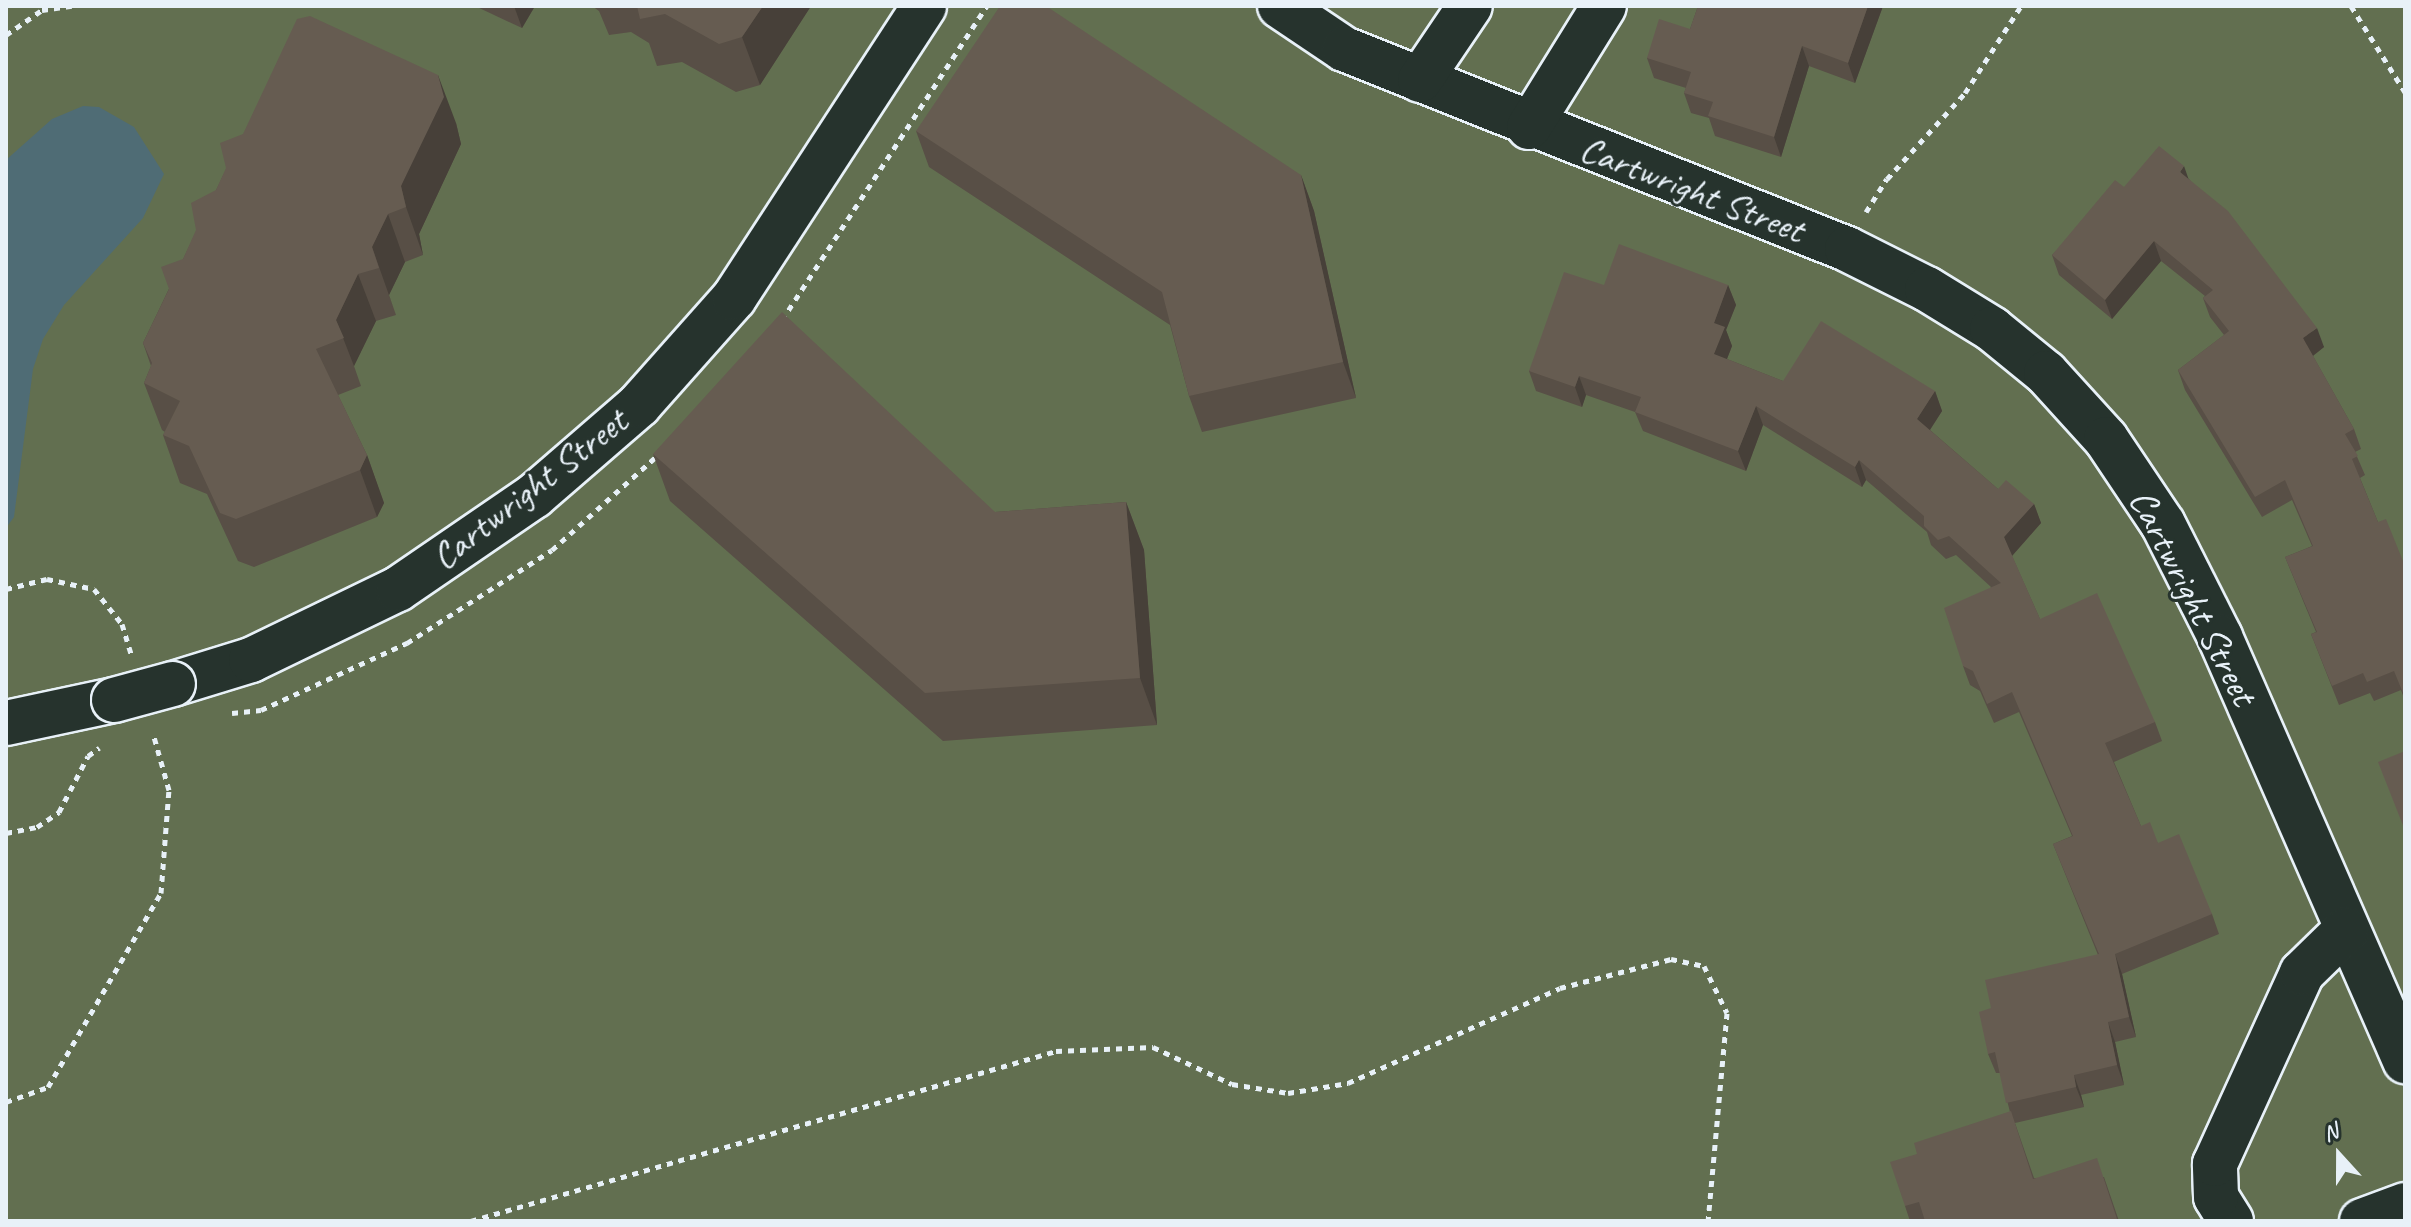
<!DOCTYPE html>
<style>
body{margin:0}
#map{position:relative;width:2411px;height:1227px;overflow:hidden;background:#26332d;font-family:Caveat,sans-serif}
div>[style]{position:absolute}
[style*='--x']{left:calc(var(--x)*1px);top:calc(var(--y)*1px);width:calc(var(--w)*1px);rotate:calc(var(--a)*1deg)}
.green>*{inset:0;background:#626f50;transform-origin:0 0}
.water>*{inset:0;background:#4f6c75}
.path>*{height:5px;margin-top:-2.5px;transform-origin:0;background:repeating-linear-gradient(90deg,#e8f1f8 0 6px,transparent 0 12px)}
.roads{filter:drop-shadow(2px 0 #e8f1f8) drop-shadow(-2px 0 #e8f1f8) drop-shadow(0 2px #e8f1f8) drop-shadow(0 -2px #e8f1f8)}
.street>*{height:44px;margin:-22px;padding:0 22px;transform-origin:22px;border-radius:22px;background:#26332d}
.secondary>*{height:44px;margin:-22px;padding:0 22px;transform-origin:22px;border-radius:22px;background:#26332d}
.bridges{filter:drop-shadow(2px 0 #e8f1f8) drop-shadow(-2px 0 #e8f1f8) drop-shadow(0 2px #e8f1f8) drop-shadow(0 -2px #e8f1f8)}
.secondary-bridge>*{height:44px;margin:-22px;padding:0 22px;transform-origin:22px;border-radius:22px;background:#26332d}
.wall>*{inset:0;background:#584f46}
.shaded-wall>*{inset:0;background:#474039}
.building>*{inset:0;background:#665c51}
span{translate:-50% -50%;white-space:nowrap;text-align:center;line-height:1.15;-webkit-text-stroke:6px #26332d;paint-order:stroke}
.street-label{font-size:38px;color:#e8f1f8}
.frame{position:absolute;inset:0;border:8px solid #e8f1f8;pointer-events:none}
.north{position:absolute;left:2299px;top:1115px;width:80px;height:80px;-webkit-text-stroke:6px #26332d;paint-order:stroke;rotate:339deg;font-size:22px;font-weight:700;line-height:32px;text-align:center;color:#e8f1f8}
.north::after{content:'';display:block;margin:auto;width:28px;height:36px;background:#e8f1f8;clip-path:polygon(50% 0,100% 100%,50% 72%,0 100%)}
</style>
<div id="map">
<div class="green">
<i style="left:6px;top:6px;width:2399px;height:1215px"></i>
</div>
<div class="water">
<i style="clip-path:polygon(83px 106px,99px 107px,134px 127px,164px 174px,143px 218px,64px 305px,43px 339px,33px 369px,14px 517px,6px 528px,6px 160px,52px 119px)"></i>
</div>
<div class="path">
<i style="--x:2351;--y:6;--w:102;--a:57.9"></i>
<i style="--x:6;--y:35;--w:44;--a:-34.8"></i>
<i style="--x:42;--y:10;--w:30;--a:-8"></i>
<i style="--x:1866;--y:212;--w:39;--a:-58"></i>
<i style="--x:1887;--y:179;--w:116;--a:-47.8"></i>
<i style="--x:1965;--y:93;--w:103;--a:-57.2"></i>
<i style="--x:782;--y:320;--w:375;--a:-56.9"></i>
<i style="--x:6;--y:589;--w:42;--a:-13.7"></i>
<i style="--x:47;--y:579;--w:48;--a:12"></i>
<i style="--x:94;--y:589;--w:45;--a:51.3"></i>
<i style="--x:122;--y:624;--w:31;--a:73"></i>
<i style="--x:232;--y:713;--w:29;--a:-6"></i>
<i style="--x:261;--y:710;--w:161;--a:-24.7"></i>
<i style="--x:407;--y:643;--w:172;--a:-32.7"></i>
<i style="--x:552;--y:550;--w:144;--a:-41.9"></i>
<i style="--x:6;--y:833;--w:32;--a:-11"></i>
<i style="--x:37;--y:827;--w:27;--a:-34"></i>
<i style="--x:59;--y:812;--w:63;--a:-62.6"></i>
<i style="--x:88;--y:756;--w:14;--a:-36"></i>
<i style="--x:6;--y:1102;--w:45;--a:-19.7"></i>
<i style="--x:48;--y:1087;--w:225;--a:-59.8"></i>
<i style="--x:161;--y:893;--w:103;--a:-85.6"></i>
<i style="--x:169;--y:790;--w:59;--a:-105.7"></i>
<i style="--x:471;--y:1221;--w:609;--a:-16.2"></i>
<i style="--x:1056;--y:1051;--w:97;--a:-2.4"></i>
<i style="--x:1153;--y:1047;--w:87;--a:25.1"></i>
<i style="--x:1232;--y:1084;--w:57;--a:9.1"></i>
<i style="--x:1288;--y:1093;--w:61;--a:-9.5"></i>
<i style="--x:1348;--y:1083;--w:232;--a:-24.1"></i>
<i style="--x:1560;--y:988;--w:115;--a:-14.6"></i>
<i style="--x:1671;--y:959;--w:34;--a:12"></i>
<i style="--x:1704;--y:966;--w:52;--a:63.9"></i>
<i style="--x:1727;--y:1013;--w:209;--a:95.2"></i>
</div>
<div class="roads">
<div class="street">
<i style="--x:1280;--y:6;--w:77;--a:33.9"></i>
<i style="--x:1344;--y:49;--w:541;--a:21.68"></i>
<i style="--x:1847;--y:249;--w:89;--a:26.6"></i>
<i style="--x:1927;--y:289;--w:76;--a:31.6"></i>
<i style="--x:1992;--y:329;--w:70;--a:39.2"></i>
<i style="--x:2046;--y:373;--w:89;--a:47.7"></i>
<i style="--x:2106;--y:439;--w:102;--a:56.2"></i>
<i style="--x:2163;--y:524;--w:127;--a:63.2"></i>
<i style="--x:2220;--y:637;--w:463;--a:66.4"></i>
<i style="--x:1420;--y:80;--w:89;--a:-56"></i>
<i style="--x:1529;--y:127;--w:142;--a:-58.2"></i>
<i style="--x:2231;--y:1221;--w:28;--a:-122"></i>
<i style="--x:2216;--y:1197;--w:33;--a:-92"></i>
<i style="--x:2215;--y:1164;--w:210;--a:-65.5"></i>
<i style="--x:2302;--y:973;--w:62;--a:-44.3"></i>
<i style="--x:2362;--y:1221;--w:46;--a:-20.4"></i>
</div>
<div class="secondary">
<i style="--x:173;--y:684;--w:82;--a:-17.1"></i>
<i style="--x:251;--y:660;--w:163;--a:-25.8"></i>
<i style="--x:398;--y:589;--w:165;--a:-34.4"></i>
<i style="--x:534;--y:496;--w:139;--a:-40.9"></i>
<i style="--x:639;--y:405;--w:143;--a:-48.4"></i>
<i style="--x:734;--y:298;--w:348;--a:-56.9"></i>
<i style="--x:6;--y:723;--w:110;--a:-12"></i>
</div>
</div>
<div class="bridges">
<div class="secondary-bridge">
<i style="--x:114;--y:700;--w:61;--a:-15.2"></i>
</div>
</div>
<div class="wall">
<i style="clip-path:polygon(475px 6px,535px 6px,522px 28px)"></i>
<i style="clip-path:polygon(592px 6px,811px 6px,760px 85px,736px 92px,682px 62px,657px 66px,649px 43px,631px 32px,609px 35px,599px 11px)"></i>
<i style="clip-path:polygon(1698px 6px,1883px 6px,1855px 83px,1809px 66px,1781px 157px,1715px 136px,1709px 118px,1691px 113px,1684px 93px,1686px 88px,1654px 78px,1647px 58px,1690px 29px)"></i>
<i style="clip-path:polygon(456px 123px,461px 144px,419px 234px,423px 255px,405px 262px,389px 295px,396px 315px,376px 321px,354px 366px,361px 386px,338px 395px,367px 455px,384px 503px,377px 517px,254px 567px,238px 561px,207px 494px,180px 483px,163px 435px,165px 432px,162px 430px,144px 383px,151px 366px,143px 343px,243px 134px)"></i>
<i style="clip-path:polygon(916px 131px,1301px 175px,1314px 211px,1356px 398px,1202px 432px,1189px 396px,1170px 325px,929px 167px)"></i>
<i style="clip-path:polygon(2189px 179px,2324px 347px,2313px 356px,2354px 429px,2361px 449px,2355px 452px,2365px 475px,2360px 478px,2378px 522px,2405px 566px,2405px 701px,2401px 690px,2374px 701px,2370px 693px,2339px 705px,2311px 634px,2316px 632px,2285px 557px,2312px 546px,2292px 500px,2262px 517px,2185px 390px,2178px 370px,2224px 335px,2210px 317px,2203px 298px,2205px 296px,2161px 261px,2112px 319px,2059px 275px,2052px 255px,2124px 187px)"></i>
<i style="clip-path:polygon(1604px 285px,1728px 285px,1736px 305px,1726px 330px,1732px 346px,1727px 359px,1783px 381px,1935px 391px,1942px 411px,1930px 430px,1998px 489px,2034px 504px,2041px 523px,2012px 556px,2040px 619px,2155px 722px,2162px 741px,2114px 762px,2141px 826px,2158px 843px,2212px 914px,2219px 934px,2122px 974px,2136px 1037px,2115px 1042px,2124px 1085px,2081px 1095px,2084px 1107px,2015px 1123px,2034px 1178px,2104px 1177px,2119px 1221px,1910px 1221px,1905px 1206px,1917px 1154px,2010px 1112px,2000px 1073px,1996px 1073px,1988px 1054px,1991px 1008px,2098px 955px,2053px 844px,2072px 836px,2019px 712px,1994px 723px,1980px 691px,1970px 685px,1963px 666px,1991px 587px,1956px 555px,1946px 559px,1931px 545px,1927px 532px,1866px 480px,1862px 487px,1763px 425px,1746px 471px,1643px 431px,1635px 412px,1586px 395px,1582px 407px,1536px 391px,1529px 371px)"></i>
<i style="clip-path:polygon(653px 454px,995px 512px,1126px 502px,1144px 550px,1157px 725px,943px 741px,670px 501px)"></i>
</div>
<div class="shaded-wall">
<i style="clip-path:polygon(514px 6px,535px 6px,522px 28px)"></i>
<i style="clip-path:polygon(763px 6px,811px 6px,760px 85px,742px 37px)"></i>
<i style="clip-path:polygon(1868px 6px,1883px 6px,1855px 83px,1848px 63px)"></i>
<i style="clip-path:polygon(1802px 46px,1809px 66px,1781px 157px,1774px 137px)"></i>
<i style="clip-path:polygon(438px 75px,456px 123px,461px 144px,419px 234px,423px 255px,406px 207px,401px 186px)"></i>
<i style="clip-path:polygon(2184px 166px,2191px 186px,2180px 172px)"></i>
<i style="clip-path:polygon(1301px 175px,1314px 211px,1356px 398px,1343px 362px)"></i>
<i style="clip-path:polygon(388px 214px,405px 262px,389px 295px,396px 315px,372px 247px)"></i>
<i style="clip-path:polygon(2154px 241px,2161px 261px,2112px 319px,2105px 300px)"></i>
<i style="clip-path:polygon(358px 274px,376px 321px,354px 366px,336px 320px)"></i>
<i style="clip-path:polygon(1728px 285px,1736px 305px,1726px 330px,1732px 346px,1721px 374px,1714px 354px,1714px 323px)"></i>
<i style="clip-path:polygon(2317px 328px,2324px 347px,2310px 358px,2303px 338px)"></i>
<i style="clip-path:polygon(1579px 376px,1586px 395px,1582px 407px,1575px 387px)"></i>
<i style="clip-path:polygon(1935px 391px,1942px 411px,1924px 439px,1917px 419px)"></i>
<i style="clip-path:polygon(1756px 406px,1763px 425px,1746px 471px,1738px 451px)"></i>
<i style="clip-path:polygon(367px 455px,384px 503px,377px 517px,360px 470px)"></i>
<i style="clip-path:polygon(1859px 460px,1866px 480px,1862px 487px,1855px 467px)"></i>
<i style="clip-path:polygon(1126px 502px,1144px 550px,1157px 725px,1140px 678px)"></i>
<i style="clip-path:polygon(2034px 504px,2041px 523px,2011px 557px,2004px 537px)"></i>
<i style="clip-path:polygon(2115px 954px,2122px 974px,2136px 1037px,2129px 1017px)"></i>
<i style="clip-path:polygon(2108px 1022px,2115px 1042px,2124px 1085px,2117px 1065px)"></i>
<i style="clip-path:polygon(2074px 1075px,2081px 1095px,2084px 1107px,2076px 1087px)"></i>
</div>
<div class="building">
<i style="clip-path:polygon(637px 6px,763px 6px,742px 37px,719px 44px,665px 14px,640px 19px)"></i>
<i style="clip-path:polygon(1000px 6px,1046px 6px,1301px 175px,1343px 362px,1189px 396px,1162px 292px,916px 131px)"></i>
<i style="clip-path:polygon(1698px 6px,1868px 6px,1848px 63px,1802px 46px,1774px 137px,1708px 116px,1713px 102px,1684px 93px,1691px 72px,1647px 58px,1659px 19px,1690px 29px)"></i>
<i style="clip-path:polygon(310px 16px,438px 75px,444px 97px,401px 186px,406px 207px,388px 214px,372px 247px,379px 268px,358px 274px,336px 320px,344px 338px,316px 349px,367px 455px,360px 470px,236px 519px,220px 513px,189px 446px,163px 435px,180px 401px,144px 383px,152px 363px,143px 343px,169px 289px,161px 267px,183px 259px,196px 230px,191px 203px,216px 190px,226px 168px,220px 143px,243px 134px,297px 19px)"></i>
<i style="clip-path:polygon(2159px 146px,2184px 166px,2180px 172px,2228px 211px,2317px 328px,2303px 338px,2354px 429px,2345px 434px,2358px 456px,2352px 459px,2378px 522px,2386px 519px,2405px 566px,2405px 698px,2394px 671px,2367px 682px,2363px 673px,2332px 686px,2311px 634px,2317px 632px,2285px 557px,2313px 546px,2285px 480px,2255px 497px,2178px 370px,2229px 331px,2203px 298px,2213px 290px,2154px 241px,2105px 300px,2052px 255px,2115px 180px,2124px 187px)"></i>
<i style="clip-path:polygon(1619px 244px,1728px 285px,1714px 323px,1725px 327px,1714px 354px,1783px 381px,1821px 321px,1935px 391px,1917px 419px,1998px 489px,2006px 480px,2034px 504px,2004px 537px,2040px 619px,2097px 593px,2155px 722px,2105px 743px,2141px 826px,2150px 822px,2158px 843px,2179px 834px,2212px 914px,2115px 954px,2129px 1017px,2108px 1022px,2117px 1065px,2074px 1075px,2076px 1087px,2006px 1103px,1995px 1052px,1988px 1054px,1979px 1012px,1991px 1008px,1985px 980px,2099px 954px,2053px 844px,2073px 836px,2012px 692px,1987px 704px,1973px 671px,1963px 666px,1944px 608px,2001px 583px,1949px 536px,1938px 540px,1924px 526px,1924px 516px,1859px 460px,1855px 467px,1756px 406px,1738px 451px,1635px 412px,1641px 397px,1579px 376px,1575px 387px,1529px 371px,1564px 272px,1604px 285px)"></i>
<i style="clip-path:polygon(782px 312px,995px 512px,1126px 502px,1140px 678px,925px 693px,653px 454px)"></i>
<i style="clip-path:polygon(2405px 751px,2405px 827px,2404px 828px,2378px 762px)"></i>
<i style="clip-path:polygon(2011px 1111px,2033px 1179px,2097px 1158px,2117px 1219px,2119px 1221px,1925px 1221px,1919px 1202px,1905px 1206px,1890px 1162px,1917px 1154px,1914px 1143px)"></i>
</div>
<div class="street-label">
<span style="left:1692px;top:189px;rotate:21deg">Cartwright Street</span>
<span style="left:529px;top:489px;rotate:-38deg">Cartwright Street</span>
<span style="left:2193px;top:597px;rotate:63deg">Cartwright Street</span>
</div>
<div class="frame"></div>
<div class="north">N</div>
</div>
